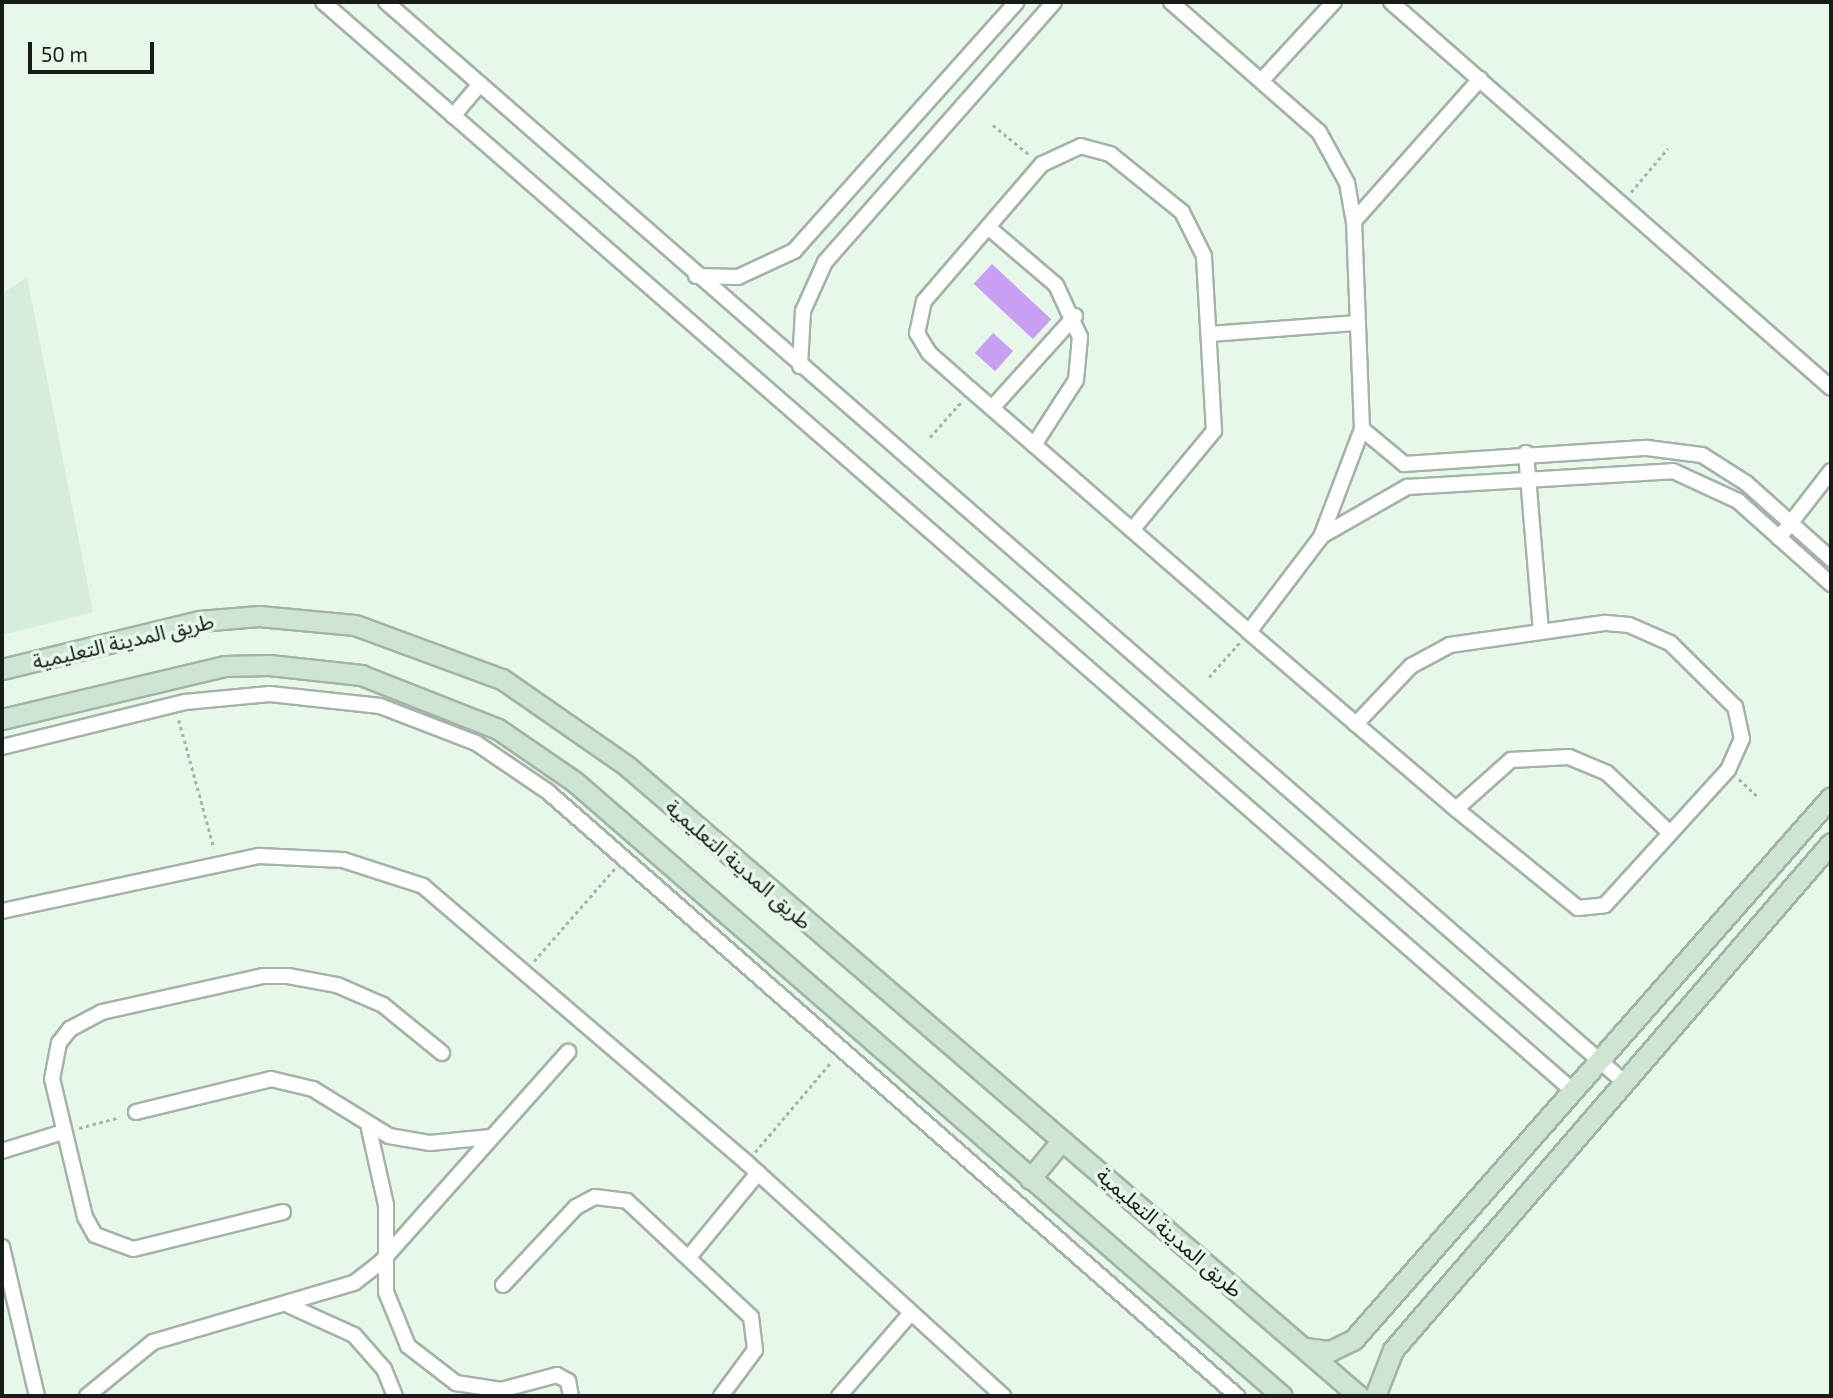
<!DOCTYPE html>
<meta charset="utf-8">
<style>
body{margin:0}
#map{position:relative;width:1833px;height:1398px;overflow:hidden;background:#e7f7ea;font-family:"Exo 2","Noto Sans Arabic",sans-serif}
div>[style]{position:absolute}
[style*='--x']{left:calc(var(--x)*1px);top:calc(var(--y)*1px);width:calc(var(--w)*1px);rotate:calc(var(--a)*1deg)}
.built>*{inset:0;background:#d7eddb}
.building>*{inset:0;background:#c99ff3;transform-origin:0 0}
.path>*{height:2.5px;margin-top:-1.25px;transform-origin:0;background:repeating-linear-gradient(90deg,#a7b4a9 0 3.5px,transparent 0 7px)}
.roads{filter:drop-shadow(2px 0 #a4b3a7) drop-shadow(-2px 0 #a4b3a7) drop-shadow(0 2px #a4b3a7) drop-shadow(0 -2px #a4b3a7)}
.street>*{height:14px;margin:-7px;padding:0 7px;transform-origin:7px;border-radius:7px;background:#fff}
.secondary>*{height:19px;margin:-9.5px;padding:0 9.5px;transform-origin:9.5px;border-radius:9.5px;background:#cee5d4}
span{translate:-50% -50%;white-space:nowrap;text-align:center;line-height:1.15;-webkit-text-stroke:7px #e7f7ea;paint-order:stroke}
.street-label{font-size:21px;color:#161c17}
.frame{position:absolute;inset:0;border:4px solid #161c17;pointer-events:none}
.scale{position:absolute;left:28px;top:42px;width:126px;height:32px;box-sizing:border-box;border:4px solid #161c17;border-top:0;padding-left:9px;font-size:21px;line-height:24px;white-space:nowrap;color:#161c17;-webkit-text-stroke:5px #e7f7ea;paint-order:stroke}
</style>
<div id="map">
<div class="built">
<i style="clip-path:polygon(27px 277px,93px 612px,2px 635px,2px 294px)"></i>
</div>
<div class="building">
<i style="left:992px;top:264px;width:81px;height:27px;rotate:43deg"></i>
<i style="left:993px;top:333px;width:27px;height:27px;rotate:42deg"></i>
</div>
<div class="path">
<i style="--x:993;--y:125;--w:49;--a:39.2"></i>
<i style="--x:1631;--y:192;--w:57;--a:-49.9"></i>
<i style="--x:930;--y:437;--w:48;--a:-48.4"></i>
<i style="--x:1209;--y:677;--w:47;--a:-48.5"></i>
<i style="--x:179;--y:720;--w:133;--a:74.7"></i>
<i style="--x:1739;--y:779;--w:25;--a:43"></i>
<i style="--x:534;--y:961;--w:123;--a:-48.9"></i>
<i style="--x:79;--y:1128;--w:42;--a:-15"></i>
<i style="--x:755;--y:1152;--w:119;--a:-49.8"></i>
</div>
<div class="roads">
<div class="street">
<i style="--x:323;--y:2;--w:1658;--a:41.06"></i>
<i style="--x:386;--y:2;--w:1643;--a:41.1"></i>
<i style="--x:1171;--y:2;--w:197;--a:41.3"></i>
<i style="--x:1319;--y:132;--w:58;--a:61.2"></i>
<i style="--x:1347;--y:183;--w:39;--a:80"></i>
<i style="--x:1354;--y:221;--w:208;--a:87.8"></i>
<i style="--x:1362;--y:429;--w:116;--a:110.8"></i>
<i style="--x:1321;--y:537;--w:119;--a:127.2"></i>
<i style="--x:1391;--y:2;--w:585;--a:41.26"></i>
<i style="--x:1262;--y:80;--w:106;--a:-47.3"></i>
<i style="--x:453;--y:116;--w:42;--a:-49.8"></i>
<i style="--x:1354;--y:221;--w:190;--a:-48.4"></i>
<i style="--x:988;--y:227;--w:89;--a:40.5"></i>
<i style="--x:1056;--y:285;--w:57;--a:65.2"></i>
<i style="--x:1080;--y:337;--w:43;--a:95.3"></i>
<i style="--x:1076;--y:380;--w:77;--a:122.9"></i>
<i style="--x:696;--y:276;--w:42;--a:1.4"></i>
<i style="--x:738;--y:277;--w:62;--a:-24.9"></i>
<i style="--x:794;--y:251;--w:334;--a:-48.2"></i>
<i style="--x:1210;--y:334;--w:148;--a:-4.3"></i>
<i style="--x:800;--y:366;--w:55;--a:-86.9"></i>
<i style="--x:803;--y:311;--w:54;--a:-65.8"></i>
<i style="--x:825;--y:262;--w:346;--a:-48.6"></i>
<i style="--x:992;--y:408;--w:124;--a:-47.9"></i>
<i style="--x:1362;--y:429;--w:55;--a:39.8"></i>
<i style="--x:1404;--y:464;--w:244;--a:-3.8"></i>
<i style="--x:1647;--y:448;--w:55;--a:7.3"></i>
<i style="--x:1702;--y:455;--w:52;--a:32.5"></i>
<i style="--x:1746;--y:483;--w:114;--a:41.8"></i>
<i style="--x:1526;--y:453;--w:178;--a:85.2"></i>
<i style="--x:1132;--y:530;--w:129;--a:-50.4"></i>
<i style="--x:1214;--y:431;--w:175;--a:-93.3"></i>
<i style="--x:1204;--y:256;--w:49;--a:-116.6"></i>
<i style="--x:1182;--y:212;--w:92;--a:-141.1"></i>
<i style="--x:1110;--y:154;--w:30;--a:-165"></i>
<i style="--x:1081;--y:146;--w:43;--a:155.2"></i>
<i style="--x:1042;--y:164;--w:181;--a:130.7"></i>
<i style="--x:924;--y:301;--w:33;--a:102"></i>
<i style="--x:917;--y:333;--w:23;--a:59"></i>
<i style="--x:929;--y:353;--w:56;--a:41.4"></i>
<i style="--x:971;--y:390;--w:369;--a:41"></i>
<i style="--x:1249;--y:632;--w:141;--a:40.7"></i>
<i style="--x:1356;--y:724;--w:131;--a:40.4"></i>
<i style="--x:1456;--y:809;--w:157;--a:39.1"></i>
<i style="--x:1578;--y:908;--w:27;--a:-6"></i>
<i style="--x:1605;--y:905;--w:183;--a:-47.7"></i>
<i style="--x:1728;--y:770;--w:34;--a:-66"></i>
<i style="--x:1742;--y:739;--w:33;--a:-102"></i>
<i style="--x:1735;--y:707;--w:91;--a:-135.4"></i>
<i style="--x:1670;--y:643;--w:45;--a:-156.3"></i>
<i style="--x:1629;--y:625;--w:25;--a:-175"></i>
<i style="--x:1604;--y:623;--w:156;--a:171.9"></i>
<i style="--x:1450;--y:645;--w:44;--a:151.7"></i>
<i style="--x:1411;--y:666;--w:80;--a:133.5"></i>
<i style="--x:1325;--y:534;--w:95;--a:-29.8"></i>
<i style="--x:1407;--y:487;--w:266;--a:-3.4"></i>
<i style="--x:1673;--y:471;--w:72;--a:24.8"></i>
<i style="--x:1738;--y:501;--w:125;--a:41.7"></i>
<i style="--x:1779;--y:538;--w:85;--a:-52.2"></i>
<i style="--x:2;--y:747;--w:188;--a:-13.8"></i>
<i style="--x:185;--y:702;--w:85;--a:-5.4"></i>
<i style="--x:270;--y:694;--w:111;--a:6.2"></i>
<i style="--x:380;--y:706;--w:103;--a:21.1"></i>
<i style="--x:476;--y:743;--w:86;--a:34.1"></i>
<i style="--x:547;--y:791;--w:918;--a:41.24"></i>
<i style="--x:1456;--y:809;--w:74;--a:-41.7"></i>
<i style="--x:1511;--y:760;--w:58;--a:-3"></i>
<i style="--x:1569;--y:757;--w:41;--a:22.8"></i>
<i style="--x:1607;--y:773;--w:87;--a:43.6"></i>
<i style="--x:2;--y:911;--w:263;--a:-12.1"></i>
<i style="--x:259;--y:856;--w:84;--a:2.7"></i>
<i style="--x:343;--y:860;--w:84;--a:18"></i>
<i style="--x:423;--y:886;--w:425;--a:40.5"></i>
<i style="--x:746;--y:1162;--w:348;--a:42.3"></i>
<i style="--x:136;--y:1112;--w:139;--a:-13.7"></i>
<i style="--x:271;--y:1079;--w:43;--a:13.4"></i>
<i style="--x:313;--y:1089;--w:89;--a:31.7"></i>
<i style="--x:389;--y:1136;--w:42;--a:9.7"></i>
<i style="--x:430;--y:1143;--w:61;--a:-5.6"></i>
<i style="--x:369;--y:1129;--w:78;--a:77.4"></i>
<i style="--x:386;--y:1205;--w:87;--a:90"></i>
<i style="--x:386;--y:1292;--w:58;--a:67.8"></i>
<i style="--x:408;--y:1346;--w:61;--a:37.6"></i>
<i style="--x:456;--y:1383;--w:46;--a:8.8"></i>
<i style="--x:501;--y:1390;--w:58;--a:-15"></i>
<i style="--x:557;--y:1375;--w:13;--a:29"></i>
<i style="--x:568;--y:1381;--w:15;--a:79"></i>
<i style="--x:2;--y:1151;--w:64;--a:-17.3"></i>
<i style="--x:283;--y:1212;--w:154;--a:166.1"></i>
<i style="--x:133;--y:1249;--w:40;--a:-159.8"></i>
<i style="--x:95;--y:1235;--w:21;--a:-119"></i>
<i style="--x:85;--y:1217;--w:142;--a:-103.4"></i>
<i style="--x:52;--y:1079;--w:37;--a:-79"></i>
<i style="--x:59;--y:1043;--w:18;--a:-52"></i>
<i style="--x:70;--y:1029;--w:36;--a:-28"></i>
<i style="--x:102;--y:1012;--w:165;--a:-12.6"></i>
<i style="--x:263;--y:976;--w:25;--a:0"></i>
<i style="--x:288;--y:976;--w:50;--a:10.4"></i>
<i style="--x:337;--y:985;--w:50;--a:23.5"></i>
<i style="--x:383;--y:1005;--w:76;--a:39.1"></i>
<i style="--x:2;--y:1247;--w:153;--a:76.8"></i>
<i style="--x:689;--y:1257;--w:109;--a:-50.6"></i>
<i style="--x:503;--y:1285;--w:107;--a:-46.9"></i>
<i style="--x:576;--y:1207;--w:21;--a:-28"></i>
<i style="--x:595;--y:1197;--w:32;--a:7"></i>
<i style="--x:627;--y:1201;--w:170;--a:43.1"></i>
<i style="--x:751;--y:1317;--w:33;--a:83"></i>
<i style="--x:755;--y:1350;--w:57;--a:126.5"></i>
<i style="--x:290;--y:1306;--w:70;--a:24.4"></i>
<i style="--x:354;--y:1335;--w:45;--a:48.6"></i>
<i style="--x:384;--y:1369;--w:29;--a:68"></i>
<i style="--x:87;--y:1396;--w:85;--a:-39.3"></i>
<i style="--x:153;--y:1342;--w:209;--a:-16.4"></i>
<i style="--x:354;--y:1283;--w:33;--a:-38"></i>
<i style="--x:380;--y:1263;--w:283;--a:-48.3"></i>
<i style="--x:839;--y:1396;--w:110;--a:-49.1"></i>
</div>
<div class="secondary">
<i style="--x:2;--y:669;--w:203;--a:-13.7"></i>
<i style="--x:199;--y:621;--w:60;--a:-4.8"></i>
<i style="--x:259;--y:616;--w:96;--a:5.4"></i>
<i style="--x:355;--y:625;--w:157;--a:20.2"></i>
<i style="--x:502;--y:679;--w:152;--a:34.8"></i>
<i style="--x:627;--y:766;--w:966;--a:40.72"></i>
<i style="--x:2;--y:719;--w:229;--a:-13.4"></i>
<i style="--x:225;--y:666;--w:44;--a:-1.3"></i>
<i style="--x:269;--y:665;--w:93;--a:6.2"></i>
<i style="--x:361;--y:675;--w:147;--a:21.5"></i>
<i style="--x:498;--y:729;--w:93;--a:34.5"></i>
<i style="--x:575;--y:782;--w:936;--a:40.97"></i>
<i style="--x:1030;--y:1179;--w:50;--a:-50.6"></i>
<i style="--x:1305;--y:1348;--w:25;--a:7"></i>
<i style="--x:1330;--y:1351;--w:25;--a:-26"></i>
<i style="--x:1353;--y:1340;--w:723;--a:-48.64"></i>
<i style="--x:1375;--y:1396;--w:49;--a:-68.6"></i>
<i style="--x:1393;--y:1350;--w:670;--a:-49.18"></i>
</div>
</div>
<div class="street-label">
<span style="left:123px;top:641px;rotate:-13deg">طريق المدينة التعليمية</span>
<span style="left:739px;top:864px;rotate:41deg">طريق المدينة التعليمية</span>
<span style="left:1170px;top:1232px;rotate:41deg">طريق المدينة التعليمية</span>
</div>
<div class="frame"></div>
<div class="scale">50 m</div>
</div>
